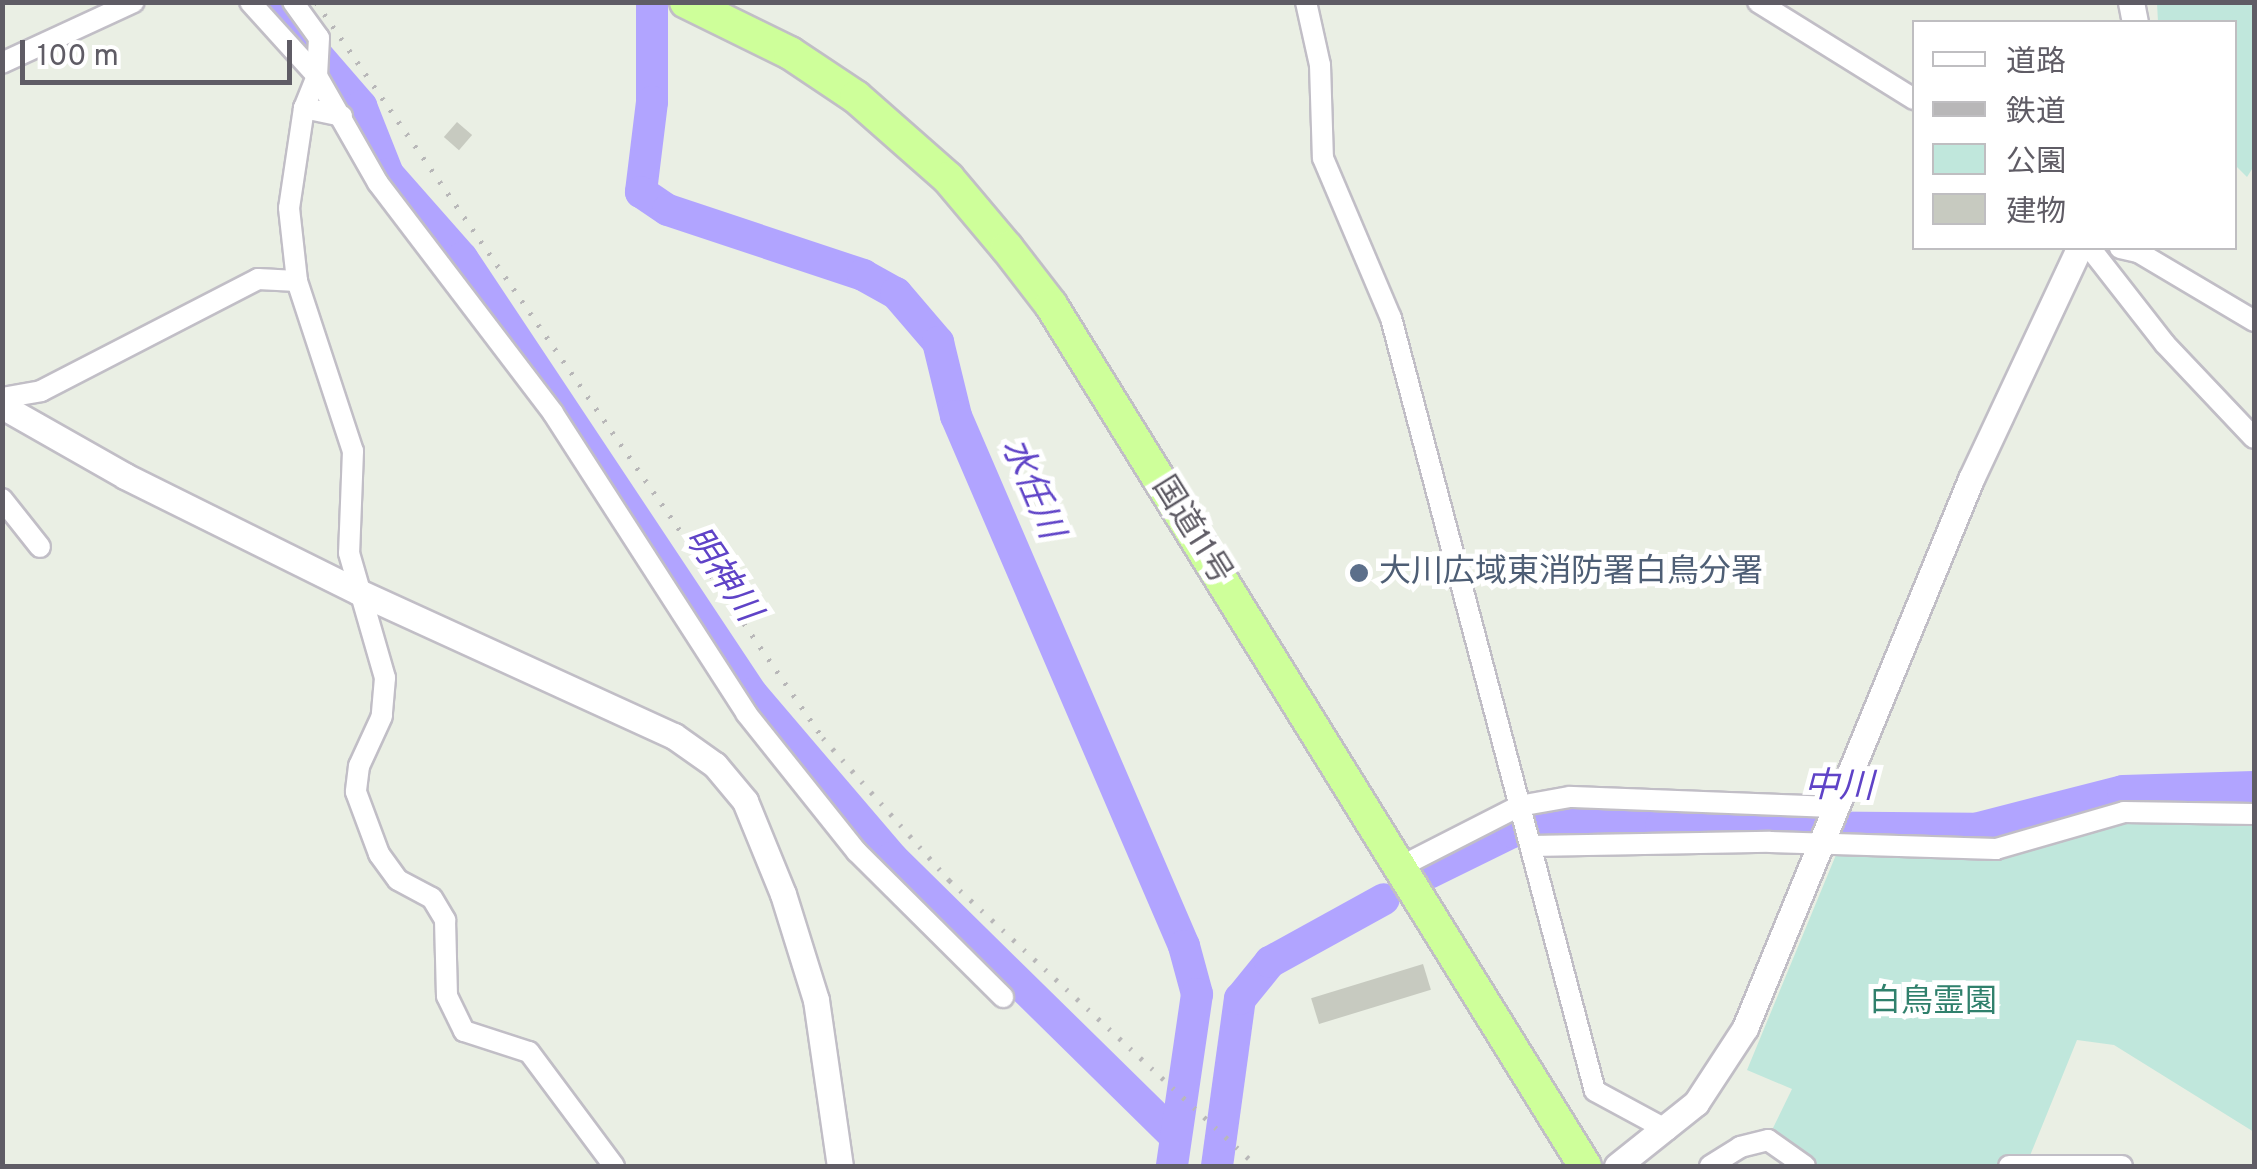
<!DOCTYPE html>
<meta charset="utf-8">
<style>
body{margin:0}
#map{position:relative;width:2257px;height:1169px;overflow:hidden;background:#eaefe4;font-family:Overpass,"Noto Sans JP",sans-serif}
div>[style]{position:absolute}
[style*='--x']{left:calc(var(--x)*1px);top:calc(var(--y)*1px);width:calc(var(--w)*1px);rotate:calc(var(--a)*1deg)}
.green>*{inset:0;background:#c0e7dc}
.river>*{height:32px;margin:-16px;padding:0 16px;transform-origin:16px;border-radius:16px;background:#b1a4ff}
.building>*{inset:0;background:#c7cac0;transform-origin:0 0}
.roads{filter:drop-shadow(2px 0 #c1bec6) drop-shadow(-2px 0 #c1bec6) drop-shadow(0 2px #c1bec6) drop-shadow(0 -2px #c1bec6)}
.minor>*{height:20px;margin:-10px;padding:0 10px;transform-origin:10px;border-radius:10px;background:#fff}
.tertiary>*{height:25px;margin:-12.5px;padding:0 12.5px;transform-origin:12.5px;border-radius:12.5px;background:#fff}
.trunk>*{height:32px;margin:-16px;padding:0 16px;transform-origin:16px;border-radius:16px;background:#ceff9a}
.rail>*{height:5px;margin-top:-2.5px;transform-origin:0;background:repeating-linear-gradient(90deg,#b8b7b8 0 2.5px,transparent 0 14.5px)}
.dots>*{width:28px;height:28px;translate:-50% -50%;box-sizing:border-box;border:5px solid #fff;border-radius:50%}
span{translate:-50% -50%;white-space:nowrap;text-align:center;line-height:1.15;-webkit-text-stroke:10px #fff;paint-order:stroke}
.street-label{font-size:32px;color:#5f5c65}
.service-label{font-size:32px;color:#4e5e75}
.left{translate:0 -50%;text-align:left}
.park-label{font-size:32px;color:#30806c}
.water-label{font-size:35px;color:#5f43c7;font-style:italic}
.frame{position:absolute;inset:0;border:5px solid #5f5c65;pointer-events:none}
.legend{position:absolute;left:1912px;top:20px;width:325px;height:230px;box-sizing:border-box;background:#fff;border:2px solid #bfbec1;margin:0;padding:12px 18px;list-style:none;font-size:30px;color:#5f5c65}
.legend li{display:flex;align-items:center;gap:20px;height:50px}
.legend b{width:50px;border:2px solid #bfbec1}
.scale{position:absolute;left:20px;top:40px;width:272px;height:45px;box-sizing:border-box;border:5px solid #5f5c65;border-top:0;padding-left:12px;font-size:30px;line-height:35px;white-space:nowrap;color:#5f5c65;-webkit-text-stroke:8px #fff;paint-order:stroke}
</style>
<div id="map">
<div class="green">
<i style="clip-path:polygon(2157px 3px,2254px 3px,2254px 166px,2247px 177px,2235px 165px,2234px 22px,2158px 22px)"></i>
<i style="clip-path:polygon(2109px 819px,2254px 819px,2254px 1132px,2114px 1045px,2077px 1040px,2029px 1158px,2013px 1166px,1795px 1166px,1773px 1128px,1792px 1089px,1747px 1070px,1838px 850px,1978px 859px)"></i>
</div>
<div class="river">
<i style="--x:271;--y:2;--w:138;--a:49.1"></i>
<i style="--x:361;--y:106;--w:73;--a:68.3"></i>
<i style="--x:388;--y:174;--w:112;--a:48.6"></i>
<i style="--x:462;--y:258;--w:524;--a:56.37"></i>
<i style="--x:752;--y:694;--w:216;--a:49.5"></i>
<i style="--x:892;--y:858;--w:397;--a:44.5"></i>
<i style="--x:652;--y:2;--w:100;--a:90"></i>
<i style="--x:652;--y:102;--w:91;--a:97"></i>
<i style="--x:641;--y:192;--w:32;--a:34"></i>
<i style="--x:668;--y:210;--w:206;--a:18.4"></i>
<i style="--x:863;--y:275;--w:38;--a:29"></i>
<i style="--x:896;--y:293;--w:65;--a:49.4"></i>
<i style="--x:938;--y:342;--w:76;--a:76.3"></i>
<i style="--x:956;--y:416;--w:577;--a:66.72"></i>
<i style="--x:1184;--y:946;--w:50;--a:74.8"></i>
<i style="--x:1197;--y:994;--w:174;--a:98.3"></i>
<i style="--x:1429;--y:873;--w:93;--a:-26.3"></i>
<i style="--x:1512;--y:832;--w:52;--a:-15.6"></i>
<i style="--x:1562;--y:818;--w:99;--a:4.6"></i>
<i style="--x:1661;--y:826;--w:314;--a:0.5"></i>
<i style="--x:1975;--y:829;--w:153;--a:-14.4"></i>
<i style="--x:2123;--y:791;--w:131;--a:-1.7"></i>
<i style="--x:1217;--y:1166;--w:169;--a:-82.2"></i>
<i style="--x:1240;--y:999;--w:48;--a:-51"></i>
<i style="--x:1270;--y:962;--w:130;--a:-28.9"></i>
</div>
<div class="building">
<i style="left:457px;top:122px;width:20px;height:20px;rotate:41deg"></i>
<i style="left:1423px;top:964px;width:27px;height:117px;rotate:73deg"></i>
</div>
<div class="roads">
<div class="minor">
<i style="--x:250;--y:2;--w:100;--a:47.8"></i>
<i style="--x:317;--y:76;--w:123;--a:60.3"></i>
<i style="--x:378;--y:183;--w:289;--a:52.7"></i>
<i style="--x:553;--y:413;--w:357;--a:57.2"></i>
<i style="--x:746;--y:713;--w:178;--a:51.4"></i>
<i style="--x:857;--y:852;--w:206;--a:44.8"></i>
<i style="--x:293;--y:2;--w:44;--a:54.2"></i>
<i style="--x:319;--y:38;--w:38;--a:93"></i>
<i style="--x:317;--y:76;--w:35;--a:112"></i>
<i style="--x:1306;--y:2;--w:65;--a:77.5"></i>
<i style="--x:1320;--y:65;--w:93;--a:88.2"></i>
<i style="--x:1323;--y:158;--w:174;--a:67"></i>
<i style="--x:1391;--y:318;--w:799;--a:75.22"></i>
<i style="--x:1595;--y:1091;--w:82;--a:28.4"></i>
<i style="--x:1758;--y:2;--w:184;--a:31.9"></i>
<i style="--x:2;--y:63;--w:145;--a:-24.8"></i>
<i style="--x:342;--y:116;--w:39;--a:-168"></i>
<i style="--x:304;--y:108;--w:101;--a:98.5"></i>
<i style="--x:289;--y:208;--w:73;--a:83.7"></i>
<i style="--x:297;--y:281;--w:179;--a:71.8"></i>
<i style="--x:353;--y:451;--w:102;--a:92.2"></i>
<i style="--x:349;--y:553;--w:130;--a:73.9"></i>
<i style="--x:385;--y:678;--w:38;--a:95"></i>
<i style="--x:382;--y:716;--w:55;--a:114.7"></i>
<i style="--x:359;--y:766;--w:26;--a:97"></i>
<i style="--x:356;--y:792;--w:66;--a:69.6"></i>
<i style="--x:379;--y:854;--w:32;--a:54"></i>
<i style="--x:398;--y:880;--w:38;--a:28"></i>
<i style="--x:432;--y:898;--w:26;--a:59"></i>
<i style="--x:445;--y:920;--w:76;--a:88.5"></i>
<i style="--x:447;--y:996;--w:39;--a:64"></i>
<i style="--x:464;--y:1031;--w:68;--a:17.9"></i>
<i style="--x:529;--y:1052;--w:142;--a:53.3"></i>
<i style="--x:2090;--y:248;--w:122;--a:52"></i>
<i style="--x:2165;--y:344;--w:129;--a:46.6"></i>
<i style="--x:2120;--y:248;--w:18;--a:13"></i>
<i style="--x:2138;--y:252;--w:135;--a:30.7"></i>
<i style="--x:2;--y:398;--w:40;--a:-10"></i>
<i style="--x:41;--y:391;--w:244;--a:-27.3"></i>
<i style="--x:258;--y:279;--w:39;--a:3"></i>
<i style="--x:2;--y:499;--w:61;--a:51.6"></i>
<i style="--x:1531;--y:846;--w:239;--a:-1"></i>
<i style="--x:1770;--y:842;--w:226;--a:1.8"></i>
<i style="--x:1996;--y:849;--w:133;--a:-16.1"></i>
<i style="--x:2124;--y:812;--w:130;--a:0.9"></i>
<i style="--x:1398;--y:868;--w:136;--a:-27.1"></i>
<i style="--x:1519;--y:806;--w:52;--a:-10"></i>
<i style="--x:1570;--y:797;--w:266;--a:2.2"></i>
<i style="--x:1710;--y:1166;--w:36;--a:-32"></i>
<i style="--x:1740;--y:1147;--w:29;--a:-14"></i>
<i style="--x:1768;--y:1140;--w:45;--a:35.1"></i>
<i style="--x:2009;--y:1166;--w:113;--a:0"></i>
</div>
<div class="tertiary">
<i style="--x:2131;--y:2;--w:20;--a:79"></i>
<i style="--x:2;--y:406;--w:142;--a:29.6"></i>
<i style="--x:125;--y:476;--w:261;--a:26.4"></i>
<i style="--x:359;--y:592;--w:346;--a:24.6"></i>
<i style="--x:674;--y:736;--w:50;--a:35.3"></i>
<i style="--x:715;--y:765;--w:47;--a:50.2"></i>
<i style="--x:745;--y:801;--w:100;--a:67.8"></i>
<i style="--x:783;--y:894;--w:111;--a:72.7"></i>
<i style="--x:816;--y:1000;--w:168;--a:81.8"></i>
<i style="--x:1617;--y:1166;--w:101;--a:-38.6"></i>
<i style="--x:1696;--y:1103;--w:90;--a:-56.8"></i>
<i style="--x:1745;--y:1028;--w:594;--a:-67.63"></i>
<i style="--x:1971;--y:479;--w:255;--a:-64.9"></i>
</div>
<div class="trunk">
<i style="--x:686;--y:2;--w:116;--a:26.1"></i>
<i style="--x:790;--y:53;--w:79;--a:33.7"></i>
<i style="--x:856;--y:97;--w:123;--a:41.4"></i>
<i style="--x:948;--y:178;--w:92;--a:49.9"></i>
<i style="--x:1007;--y:248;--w:72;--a:52.3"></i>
<i style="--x:1051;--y:305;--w:1013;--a:58.19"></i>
</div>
</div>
<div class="rail">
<i style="--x:316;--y:2;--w:894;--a:55.44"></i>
<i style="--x:823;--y:738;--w:190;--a:48.4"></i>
<i style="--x:949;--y:880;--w:420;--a:42.9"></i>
</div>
<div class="dots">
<i style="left:1359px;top:573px;background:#5c6f8a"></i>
</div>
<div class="street-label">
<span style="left:1191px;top:531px;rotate:58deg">国道11号</span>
</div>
<div class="service-label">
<span class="left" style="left:1379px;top:573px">大川広域東消防署白鳥分署</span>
</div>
<div class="park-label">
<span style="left:1933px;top:1003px">白鳥霊園</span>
</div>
<div class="water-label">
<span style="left:1031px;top:489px;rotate:67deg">水任川</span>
<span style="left:721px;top:575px;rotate:56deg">明神川</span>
<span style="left:1839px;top:788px;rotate:1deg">中川</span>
</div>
<div class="frame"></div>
<ul class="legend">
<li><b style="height:12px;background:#fff"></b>道路</li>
<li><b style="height:12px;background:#b8b7b8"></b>鉄道</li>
<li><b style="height:28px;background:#c0e7dc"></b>公園</li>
<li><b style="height:28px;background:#c7cac0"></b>建物</li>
</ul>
<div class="scale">100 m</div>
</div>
